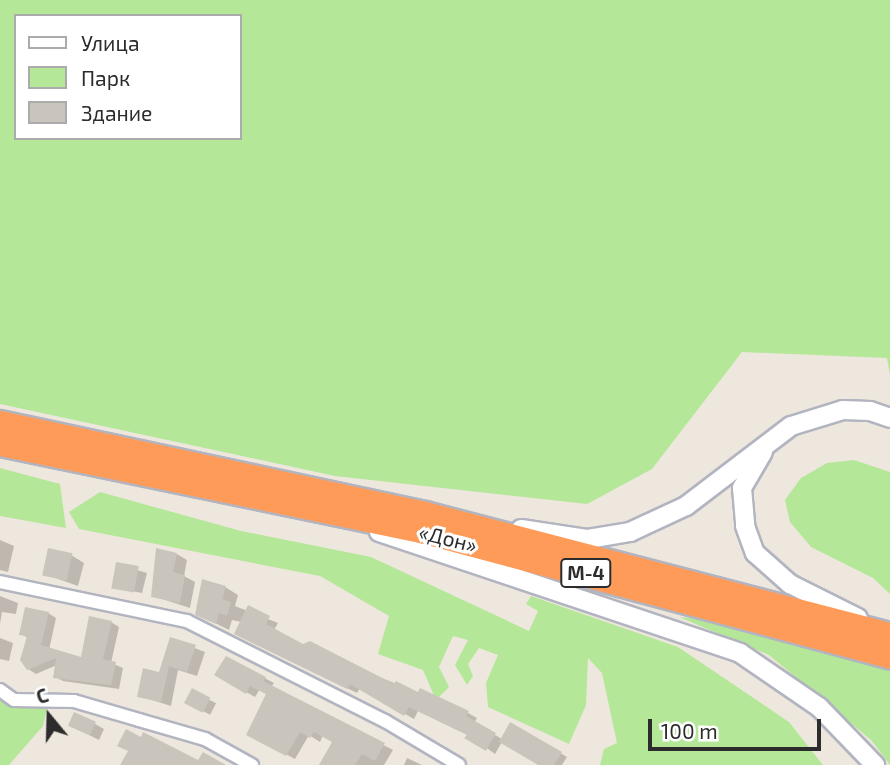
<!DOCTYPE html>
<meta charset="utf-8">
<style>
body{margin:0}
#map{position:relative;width:890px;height:765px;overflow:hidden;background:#eee7de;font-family:"Exo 2",sans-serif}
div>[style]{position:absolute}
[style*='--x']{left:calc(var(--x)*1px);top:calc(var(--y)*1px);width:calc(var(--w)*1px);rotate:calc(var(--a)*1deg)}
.green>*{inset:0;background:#b5e798}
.shadow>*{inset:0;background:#0003;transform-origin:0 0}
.building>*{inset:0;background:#c9c5bc;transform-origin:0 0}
.roads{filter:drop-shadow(2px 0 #b2b5c0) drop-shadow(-2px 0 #b2b5c0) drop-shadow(0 2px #b2b5c0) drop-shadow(0 -2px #b2b5c0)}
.street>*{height:12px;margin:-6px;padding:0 6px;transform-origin:6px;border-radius:6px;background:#fff}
.secondary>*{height:18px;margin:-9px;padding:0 9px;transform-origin:9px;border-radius:9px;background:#fff}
.highway>*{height:23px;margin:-11.5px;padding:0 11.5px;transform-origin:11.5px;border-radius:11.5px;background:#ff9b58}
span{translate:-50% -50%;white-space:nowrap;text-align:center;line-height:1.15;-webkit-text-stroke:6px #fff;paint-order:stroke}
.shield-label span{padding:2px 5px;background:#fff;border:2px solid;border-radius:5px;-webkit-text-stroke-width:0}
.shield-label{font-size:19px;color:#2c2c2c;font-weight:700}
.street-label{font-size:21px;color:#2c2c2c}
.legend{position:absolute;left:14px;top:14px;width:228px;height:126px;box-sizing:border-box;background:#fff;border:2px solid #ababab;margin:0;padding:9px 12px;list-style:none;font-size:21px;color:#2c2c2c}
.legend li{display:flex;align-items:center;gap:14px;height:35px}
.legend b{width:35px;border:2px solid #ababab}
.north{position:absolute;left:14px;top:681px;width:70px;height:70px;-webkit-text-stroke:5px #fff;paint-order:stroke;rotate:341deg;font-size:19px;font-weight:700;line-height:28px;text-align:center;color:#2c2c2c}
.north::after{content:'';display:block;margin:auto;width:24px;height:32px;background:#2c2c2c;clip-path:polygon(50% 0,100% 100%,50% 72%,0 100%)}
.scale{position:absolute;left:648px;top:719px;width:173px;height:32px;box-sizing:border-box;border:4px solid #2c2c2c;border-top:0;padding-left:9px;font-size:21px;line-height:24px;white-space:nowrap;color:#2c2c2c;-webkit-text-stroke:5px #fff;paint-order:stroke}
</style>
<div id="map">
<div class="green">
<i style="clip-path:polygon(evenodd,0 0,890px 0,890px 375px,887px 358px,742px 352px,652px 469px,587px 504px,335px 476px,0 404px,0 0,16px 16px,240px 16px,240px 138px,16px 138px,16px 16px)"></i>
<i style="clip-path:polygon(854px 460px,890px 472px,890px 594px,873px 578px,811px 547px,790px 522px,785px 500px,801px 478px,827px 463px)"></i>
<i style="clip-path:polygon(0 468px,60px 484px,66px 528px,0 516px)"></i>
<i style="clip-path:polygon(100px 492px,241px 531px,371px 557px,529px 631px,538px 611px,526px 604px,531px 596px,678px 647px,789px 722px,823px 765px,600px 765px,604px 749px,617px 743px,602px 673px,588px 658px,586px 705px,569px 744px,488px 707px,486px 683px,498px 655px,479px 648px,468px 664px,473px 676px,467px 685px,455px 665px,468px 640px,453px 636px,439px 667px,449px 687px,436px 700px,423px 670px,378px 654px,389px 616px,320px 576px,79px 529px,69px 512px)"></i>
<i style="clip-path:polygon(679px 617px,726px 621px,890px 670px,890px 765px,871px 740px,769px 655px)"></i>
<i style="clip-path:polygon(0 698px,47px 708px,43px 726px,9px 765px,0 765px)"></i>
</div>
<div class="shadow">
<i style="clip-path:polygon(0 540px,14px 546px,8px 572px,0 570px)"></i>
<i style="clip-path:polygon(177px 554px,187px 560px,184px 576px,195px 582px,190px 608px,153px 596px)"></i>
<i style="clip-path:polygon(71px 555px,84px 563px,78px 586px,44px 574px)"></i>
<i style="clip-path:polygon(117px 564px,147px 573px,142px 593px,112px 587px)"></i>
<i style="clip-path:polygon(225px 587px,238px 595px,235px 606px,278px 623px,274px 630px,303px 646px,468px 713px,477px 718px,474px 723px,502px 739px,511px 724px,567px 757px,562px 765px,542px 765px,502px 742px,495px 754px,469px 735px,418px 711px,414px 719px,360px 688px,357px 693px,245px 639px,241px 622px,232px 620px,229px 630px,197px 614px)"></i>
<i style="clip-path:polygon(0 596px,18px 603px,16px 614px,2px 612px,0 624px)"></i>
<i style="clip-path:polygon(48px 613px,56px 618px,49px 650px,82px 659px,111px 622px,119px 627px,111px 663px,123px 668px,119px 689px,63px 681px,55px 677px,57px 665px,36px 674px,28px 669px,28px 638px,21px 634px)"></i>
<i style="clip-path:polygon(0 638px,13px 643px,9px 661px,0 659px)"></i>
<i style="clip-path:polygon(171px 639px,205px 652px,197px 676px,178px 670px,171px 706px,139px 696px,160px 674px)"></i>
<i style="clip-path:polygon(226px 658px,274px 683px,271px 687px,393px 750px,384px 765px,321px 765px,335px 742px,323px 735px,320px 742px,309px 735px,295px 759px,248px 734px,268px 694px,260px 689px,255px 697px,216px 675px)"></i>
<i style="left:192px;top:691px;width:27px;height:13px;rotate:27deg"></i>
<i style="clip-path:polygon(95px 724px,104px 729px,99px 740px,79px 730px)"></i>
<i style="clip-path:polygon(407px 758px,422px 765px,404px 765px)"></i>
</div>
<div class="building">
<i style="left:48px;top:548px;width:25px;height:28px;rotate:12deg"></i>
<i style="clip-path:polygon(156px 548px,177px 553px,173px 572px,185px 575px,180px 603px,151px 597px)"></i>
<i style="left:116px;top:562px;width:23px;height:27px;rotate:10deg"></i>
<i style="clip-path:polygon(202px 579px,226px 586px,222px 599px,231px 602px,227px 616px,219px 613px,216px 624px,195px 615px)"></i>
<i style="clip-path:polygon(248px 605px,270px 616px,266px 624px,303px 644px,310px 641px,394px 684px,396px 681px,418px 692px,420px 688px,469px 711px,466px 716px,496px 733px,486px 751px,464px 738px,467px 735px,409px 707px,404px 716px,350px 684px,347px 689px,234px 634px)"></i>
<i style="clip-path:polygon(25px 607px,49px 612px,41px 645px,81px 657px,89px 616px,112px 621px,103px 659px,116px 662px,111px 685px,53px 678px,56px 658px,27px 670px,20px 660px,27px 636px,19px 635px)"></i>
<i style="clip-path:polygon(170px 637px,196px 645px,187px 672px,169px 666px,161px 702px,137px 697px,143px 668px,159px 672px)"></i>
<i style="clip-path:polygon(226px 656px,266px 677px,263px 681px,385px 743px,375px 761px,362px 754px,355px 765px,319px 765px,332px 742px,314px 732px,310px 738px,300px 732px,286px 756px,246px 735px,266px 694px,250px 686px,246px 694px,214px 675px)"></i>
<i style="left:192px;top:688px;width:21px;height:17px;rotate:28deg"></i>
<i style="left:74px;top:712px;width:24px;height:15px;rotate:24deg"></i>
<i style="clip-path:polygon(510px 722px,562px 752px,554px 765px,538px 765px,499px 742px)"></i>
<i style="clip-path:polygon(126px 729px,141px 737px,143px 732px,198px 760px,203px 752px,226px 765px,120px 765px,128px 751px,117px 746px)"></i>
</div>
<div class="roads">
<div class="street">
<i style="--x:0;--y:582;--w:191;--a:11.8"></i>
<i style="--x:187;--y:621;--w:222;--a:26.8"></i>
<i style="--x:385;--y:721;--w:86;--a:30.7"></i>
<i style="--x:0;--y:690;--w:17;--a:36"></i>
<i style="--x:14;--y:700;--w:60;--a:1"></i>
<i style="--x:74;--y:701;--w:68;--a:16.3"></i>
<i style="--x:139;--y:720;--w:69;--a:16.1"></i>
<i style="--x:205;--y:739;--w:54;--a:29"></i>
</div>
<div class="secondary">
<i style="--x:763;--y:452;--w:42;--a:120.3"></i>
<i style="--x:742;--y:488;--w:38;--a:85"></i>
<i style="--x:745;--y:526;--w:29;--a:70"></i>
<i style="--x:755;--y:553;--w:47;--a:41.5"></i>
<i style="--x:790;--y:584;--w:76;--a:26.6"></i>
<i style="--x:521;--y:529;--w:68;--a:8.5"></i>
<i style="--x:588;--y:539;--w:43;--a:-9.5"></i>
<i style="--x:630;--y:532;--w:62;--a:-24.9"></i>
<i style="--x:686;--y:506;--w:132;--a:-37.3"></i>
<i style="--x:791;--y:426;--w:54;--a:-17.1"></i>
<i style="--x:843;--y:410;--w:27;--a:2"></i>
<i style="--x:870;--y:411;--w:21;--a:19"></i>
<i style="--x:379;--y:532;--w:381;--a:18.5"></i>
<i style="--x:740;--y:653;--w:96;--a:34.4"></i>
<i style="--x:819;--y:707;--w:81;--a:46"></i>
</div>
<div class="highway">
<i style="--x:0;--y:422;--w:435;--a:12.1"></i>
<i style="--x:425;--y:513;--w:480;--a:14.6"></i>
<i style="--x:0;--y:444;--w:430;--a:11.7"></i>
<i style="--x:421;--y:531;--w:486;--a:15"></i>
</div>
</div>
<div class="shield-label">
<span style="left:586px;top:573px">М-4</span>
</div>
<div class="street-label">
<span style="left:448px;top:538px;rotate:14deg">«Дон»</span>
</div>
<ul class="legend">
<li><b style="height:9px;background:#fff"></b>Улица</li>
<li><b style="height:19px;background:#b5e798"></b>Парк</li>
<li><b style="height:19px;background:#c9c5bc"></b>Здание</li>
</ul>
<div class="north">С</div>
<div class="scale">100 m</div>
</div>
